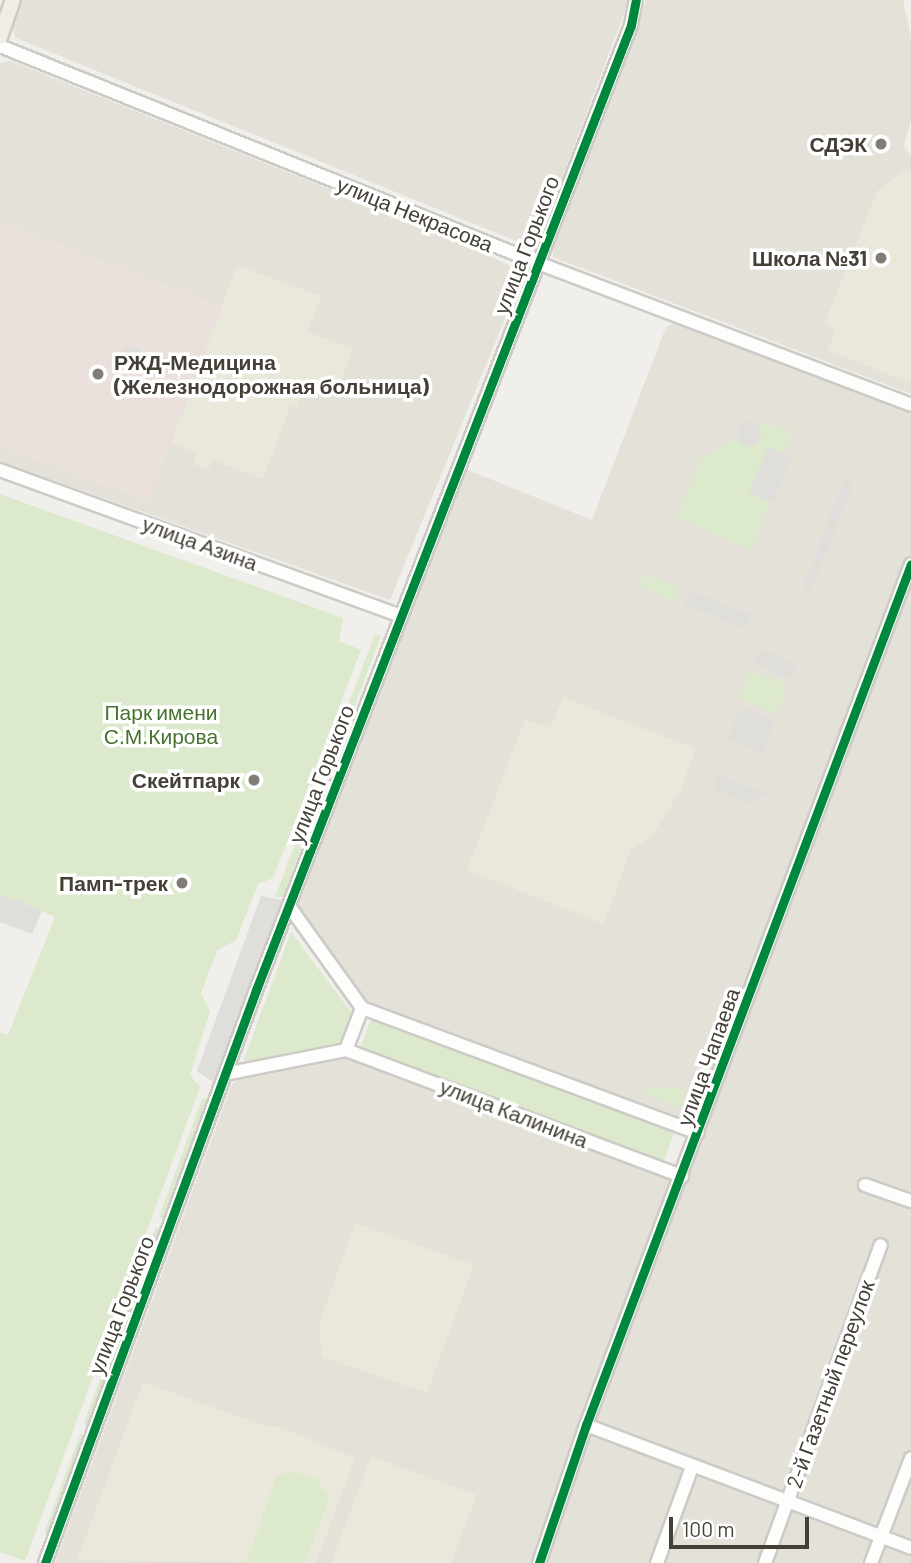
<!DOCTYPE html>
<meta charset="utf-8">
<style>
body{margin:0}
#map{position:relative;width:911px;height:1563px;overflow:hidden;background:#f0efeb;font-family:Barlow,sans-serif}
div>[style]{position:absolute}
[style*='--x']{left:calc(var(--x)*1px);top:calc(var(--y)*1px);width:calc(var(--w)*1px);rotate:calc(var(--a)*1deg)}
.residential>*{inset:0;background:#e3e1d8}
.education>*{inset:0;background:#eae7db}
.medical>*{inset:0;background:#eae0dc}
.green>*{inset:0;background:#dde9cc;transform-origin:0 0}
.parking>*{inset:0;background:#dfdeda;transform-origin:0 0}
.round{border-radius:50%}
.roads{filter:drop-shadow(2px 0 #cccbc7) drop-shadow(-2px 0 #cccbc7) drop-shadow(0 2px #cccbc7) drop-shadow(0 -2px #cccbc7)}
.minor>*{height:12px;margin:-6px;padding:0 6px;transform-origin:6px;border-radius:6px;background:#fdfdfc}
.major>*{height:14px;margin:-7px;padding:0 7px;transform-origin:7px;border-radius:7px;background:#f0ede4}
.cycleway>*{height:9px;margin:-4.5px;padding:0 4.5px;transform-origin:4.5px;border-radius:4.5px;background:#00873e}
.dots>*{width:19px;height:19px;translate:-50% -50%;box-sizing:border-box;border:4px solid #fff;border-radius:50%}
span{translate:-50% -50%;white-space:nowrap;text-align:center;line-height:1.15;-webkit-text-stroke:7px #fff;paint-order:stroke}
.poi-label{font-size:21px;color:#454037;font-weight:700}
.right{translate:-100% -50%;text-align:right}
.left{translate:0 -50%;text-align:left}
.street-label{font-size:21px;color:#454037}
.park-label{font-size:21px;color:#46732e}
.scale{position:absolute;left:669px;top:1517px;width:140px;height:32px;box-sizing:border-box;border:4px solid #454037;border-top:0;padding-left:9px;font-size:21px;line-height:24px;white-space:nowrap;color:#454037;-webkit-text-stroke:5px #fff;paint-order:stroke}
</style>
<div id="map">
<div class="residential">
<i style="clip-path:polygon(21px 0,629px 0,538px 242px,531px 247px,16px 38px,11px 26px)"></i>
<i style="clip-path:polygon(646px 0,903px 0,911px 38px,911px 120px,904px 146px,911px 156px,911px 394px,553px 257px,553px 247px)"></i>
<i style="clip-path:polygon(11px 61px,446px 236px,519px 270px,521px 279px,390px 600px,0 461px,0 63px)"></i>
<i style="clip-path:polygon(676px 321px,911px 410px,911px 555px,696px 1127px,380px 1011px,366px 1001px,298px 907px,465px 469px,592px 520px,666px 327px)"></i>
<i style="clip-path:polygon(911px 575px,911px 1563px,543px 1563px)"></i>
<i style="clip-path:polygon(336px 1057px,354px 1057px,668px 1173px,674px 1180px,535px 1563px,55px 1563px,232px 1084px,243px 1076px)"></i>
</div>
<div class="education">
<i style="clip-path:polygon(904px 170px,911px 173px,911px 383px,827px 350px,836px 330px,824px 325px,877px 191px)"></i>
<i style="clip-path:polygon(237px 265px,321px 296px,308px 332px,353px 349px,336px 395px,306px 384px,297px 407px,291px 405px,263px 479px,212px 460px,208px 470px,194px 464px,197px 453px,171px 443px)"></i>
<i style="clip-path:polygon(563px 697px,696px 749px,680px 791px,651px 837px,631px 849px,604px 924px,467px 870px,525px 719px,550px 728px)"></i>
<i style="clip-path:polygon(355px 1223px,474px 1265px,427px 1393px,322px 1357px,319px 1324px)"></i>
<i style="clip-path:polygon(143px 1382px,265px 1426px,279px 1427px,355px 1458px,316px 1563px,77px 1560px)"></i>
<i style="clip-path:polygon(371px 1456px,477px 1495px,451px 1563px,331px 1563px)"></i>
</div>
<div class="medical">
<i style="clip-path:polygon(0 221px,222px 306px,148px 502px,0 447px)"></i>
</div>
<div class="green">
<i style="clip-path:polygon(760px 423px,792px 431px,752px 551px,677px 518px,700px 460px)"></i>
<i style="clip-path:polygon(0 494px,343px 618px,339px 641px,361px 650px,273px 878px,258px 884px,236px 940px,217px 951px,201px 993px,210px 1012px,190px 1075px,200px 1087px,25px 1561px,0 1552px,0 1033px,8px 1035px,55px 917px,0 894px)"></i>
<i style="left:644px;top:574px;width:36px;height:14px;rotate:21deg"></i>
<i style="clip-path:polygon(375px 634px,381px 636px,283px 897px,275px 897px)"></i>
<i style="left:751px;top:670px;width:40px;height:31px;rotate:22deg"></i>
<i style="clip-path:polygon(291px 932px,354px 1016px,342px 1045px,247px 1065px,243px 1062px)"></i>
<i style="left:372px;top:1017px;width:324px;height:34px;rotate:21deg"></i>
<i style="clip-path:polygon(647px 1087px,686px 1087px,680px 1108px,644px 1095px)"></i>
<i style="clip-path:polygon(210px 1097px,172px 1199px,164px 1221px,159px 1217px,202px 1099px)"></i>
<i style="clip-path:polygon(156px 1227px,160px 1232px,89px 1430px,84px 1423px)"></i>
<i style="clip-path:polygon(81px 1432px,84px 1440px,51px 1533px,44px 1533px)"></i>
<i style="clip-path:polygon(294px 1471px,317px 1479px,329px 1498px,305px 1563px,246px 1563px,276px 1478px)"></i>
</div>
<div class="parking">
<i class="round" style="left:119px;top:347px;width:24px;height:24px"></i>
<i class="round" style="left:737px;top:422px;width:24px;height:24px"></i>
<i style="left:768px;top:447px;width:26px;height:50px;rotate:23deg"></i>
<i style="clip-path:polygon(844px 479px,854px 483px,811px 591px,803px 588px)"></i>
<i style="left:690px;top:591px;width:66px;height:15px;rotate:21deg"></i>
<i style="left:760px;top:649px;width:40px;height:16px;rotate:23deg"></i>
<i style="left:741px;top:707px;width:37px;height:35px;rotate:22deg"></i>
<i style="clip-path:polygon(717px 775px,767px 793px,751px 804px,713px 789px)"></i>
<i style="clip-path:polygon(0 894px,42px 911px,32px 934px,0 922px)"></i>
<i style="clip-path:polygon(261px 896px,282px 900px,213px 1082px,197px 1071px)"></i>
</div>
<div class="roads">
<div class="minor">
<i style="--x:0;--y:46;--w:580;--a:21.97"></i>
<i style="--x:538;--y:263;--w:399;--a:20.8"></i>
<i style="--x:0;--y:470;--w:427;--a:20"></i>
<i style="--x:289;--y:906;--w:125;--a:54.4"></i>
<i style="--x:362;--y:1008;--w:358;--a:20.4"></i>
<i style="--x:346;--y:1050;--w:45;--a:-69.1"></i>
<i style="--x:225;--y:1074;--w:123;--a:-11.2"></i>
<i style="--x:346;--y:1050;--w:359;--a:20.6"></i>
<i style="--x:865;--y:1185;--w:49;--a:19.2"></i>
<i style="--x:586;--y:1425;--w:347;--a:20.7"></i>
<i style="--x:45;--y:1563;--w:611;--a:-69.78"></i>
<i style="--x:256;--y:990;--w:1035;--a:-68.76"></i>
<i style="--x:631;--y:25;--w:25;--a:-79"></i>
<i style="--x:539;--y:1563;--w:146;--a:-71.2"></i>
<i style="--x:586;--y:1425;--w:920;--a:-69.32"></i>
<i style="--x:657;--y:1563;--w:102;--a:-70"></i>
<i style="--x:765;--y:1563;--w:338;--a:-70"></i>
<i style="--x:871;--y:1563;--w:112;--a:-69.1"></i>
</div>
<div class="major">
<i style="--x:0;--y:37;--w:39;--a:-71"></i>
</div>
</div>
<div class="cycleway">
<i style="--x:45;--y:1563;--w:611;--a:-69.78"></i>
<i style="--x:256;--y:990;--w:1035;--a:-68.76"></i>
<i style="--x:631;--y:25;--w:25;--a:-79"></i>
<i style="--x:539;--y:1563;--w:146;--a:-71.2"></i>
<i style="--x:586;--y:1425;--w:920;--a:-69.32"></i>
</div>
<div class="dots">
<i style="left:881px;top:144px;background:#817d76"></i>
<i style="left:881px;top:258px;background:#817d76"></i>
<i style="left:98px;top:374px;background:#817d76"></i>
<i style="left:254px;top:780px;background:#817d76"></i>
<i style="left:182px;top:883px;background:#817d76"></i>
</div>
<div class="poi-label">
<span class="right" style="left:867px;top:144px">СДЭК</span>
<span class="right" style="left:867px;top:258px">Школа №31</span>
<span class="left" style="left:114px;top:374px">РЖД-Медицина<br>(Железнодорожная больница)</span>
<span class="right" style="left:240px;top:780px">Скейтпарк</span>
<span class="right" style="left:168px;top:883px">Памп-трек</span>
</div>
<div class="street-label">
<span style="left:415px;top:214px;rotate:22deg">улица Некрасова</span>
<span style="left:526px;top:245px;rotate:-69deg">улица Горького</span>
<span style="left:200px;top:543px;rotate:20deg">улица Азина</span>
<span style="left:321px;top:774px;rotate:-69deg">улица Горького</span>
<span style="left:708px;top:1057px;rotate:-70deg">улица Чапаева</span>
<span style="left:514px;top:1113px;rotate:21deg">улица Калинина</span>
<span style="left:121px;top:1305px;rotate:-69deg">улица Горького</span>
<span style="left:830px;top:1384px;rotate:-70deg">2-й Газетный переулок</span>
</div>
<div class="park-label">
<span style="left:161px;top:724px">Парк имени<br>С.М.Кирова</span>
</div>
<div class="scale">100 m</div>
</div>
